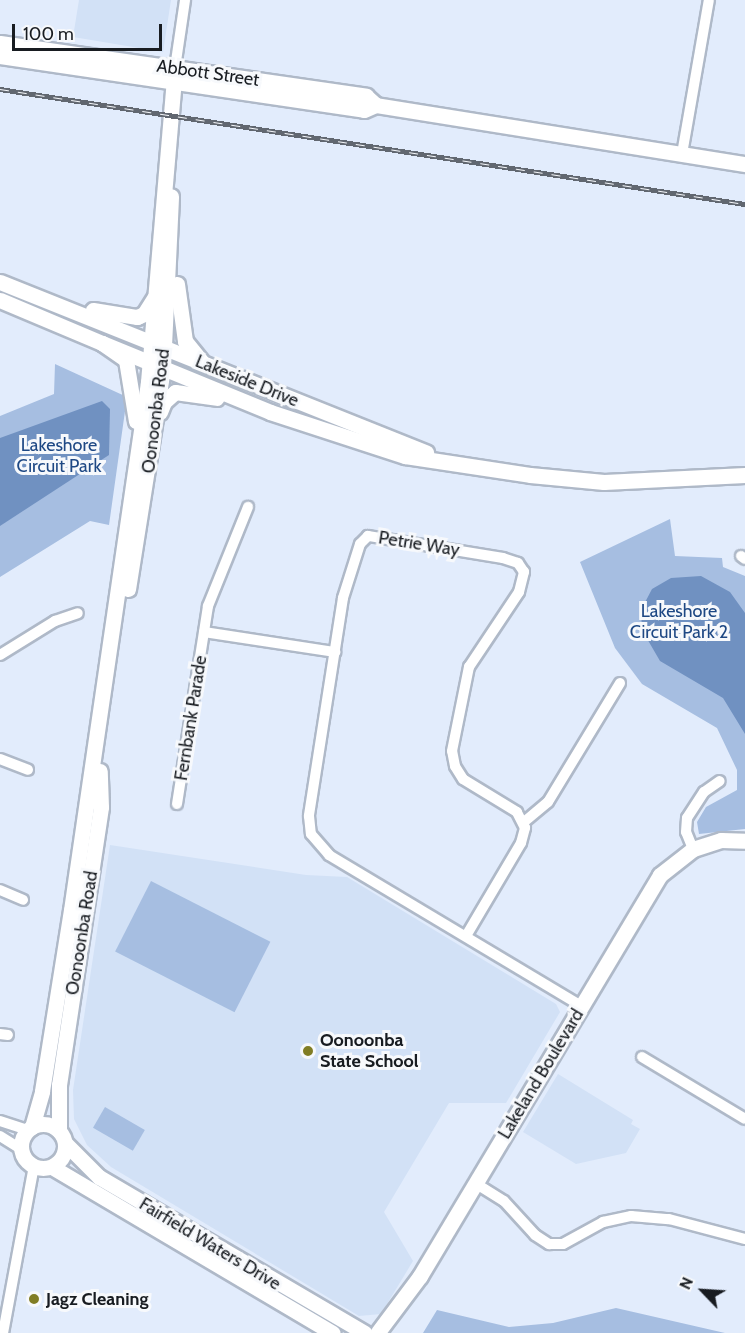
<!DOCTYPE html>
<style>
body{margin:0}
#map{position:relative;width:745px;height:1333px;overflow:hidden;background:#e2ecfc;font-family:Cabin,sans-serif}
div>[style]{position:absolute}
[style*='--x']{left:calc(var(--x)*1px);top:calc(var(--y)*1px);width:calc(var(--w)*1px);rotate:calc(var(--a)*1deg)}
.built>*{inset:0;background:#d2e1f6}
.green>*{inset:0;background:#a6bee1;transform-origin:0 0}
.water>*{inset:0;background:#7091c1}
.roads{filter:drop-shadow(2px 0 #afb9c8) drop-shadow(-2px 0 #afb9c8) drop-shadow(0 2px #afb9c8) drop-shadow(0 -2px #afb9c8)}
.street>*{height:10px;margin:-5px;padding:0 5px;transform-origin:5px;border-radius:5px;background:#fff}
.secondary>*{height:15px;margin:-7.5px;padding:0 7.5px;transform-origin:7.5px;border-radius:7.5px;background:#fff}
.secondary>.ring{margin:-7.5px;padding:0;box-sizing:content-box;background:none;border:15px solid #fff;border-radius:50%}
.rail>*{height:5px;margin-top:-2.5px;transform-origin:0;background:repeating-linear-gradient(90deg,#f7f9fc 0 9px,#616770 0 18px);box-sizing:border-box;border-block:2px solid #616770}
.dots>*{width:16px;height:16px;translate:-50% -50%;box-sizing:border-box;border:3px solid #f7f9fc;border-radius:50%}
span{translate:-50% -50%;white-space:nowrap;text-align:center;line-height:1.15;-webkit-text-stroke:6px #f7f9fc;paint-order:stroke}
.street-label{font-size:18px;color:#181c21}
.park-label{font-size:18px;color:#1e4884}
.poi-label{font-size:18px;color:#181c21;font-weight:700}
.left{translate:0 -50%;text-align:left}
.north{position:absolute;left:673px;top:1261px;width:60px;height:60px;-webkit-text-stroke:4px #f7f9fc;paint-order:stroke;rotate:295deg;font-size:16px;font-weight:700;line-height:24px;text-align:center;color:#181c21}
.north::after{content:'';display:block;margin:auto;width:21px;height:27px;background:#181c21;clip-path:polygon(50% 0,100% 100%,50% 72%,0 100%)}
.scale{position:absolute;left:12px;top:24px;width:150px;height:27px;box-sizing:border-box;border:3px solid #181c21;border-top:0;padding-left:8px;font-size:18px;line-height:21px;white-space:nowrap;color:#181c21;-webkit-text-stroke:4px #f7f9fc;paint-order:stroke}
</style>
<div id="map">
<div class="built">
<i style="clip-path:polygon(79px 0,171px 0,163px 52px,73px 37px)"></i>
<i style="clip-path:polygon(110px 845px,306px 875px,347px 877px,556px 1004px,560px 1012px,506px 1103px,449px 1103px,384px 1212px,413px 1261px,381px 1314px,359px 1316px,111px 1167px,87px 1145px,74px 1119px,73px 1090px)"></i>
<i style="clip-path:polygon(558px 1074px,633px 1120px,631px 1124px,640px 1129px,626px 1153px,576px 1164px,523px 1132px)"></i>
</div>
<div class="green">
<i style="clip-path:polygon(55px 364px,127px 397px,109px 525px,90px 521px,0 577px,0 416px,54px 394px)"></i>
<i style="clip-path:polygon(670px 519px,675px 556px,722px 558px,723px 567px,745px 576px,745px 829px,699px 834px,697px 822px,706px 807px,737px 790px,737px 770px,717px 728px,642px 684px,615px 648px,580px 562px)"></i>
<i style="left:151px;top:881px;width:134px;height:79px;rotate:27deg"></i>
<i style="left:105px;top:1107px;width:46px;height:24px;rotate:30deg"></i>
<i style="clip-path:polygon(616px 1308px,725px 1333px,423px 1333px,437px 1310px,509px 1327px,553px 1323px)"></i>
</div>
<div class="water">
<i style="clip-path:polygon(102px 401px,110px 409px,109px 455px,0 526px,0 438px)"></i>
<i style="clip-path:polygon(701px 576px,730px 592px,745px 613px,745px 734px,723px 698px,660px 661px,642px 630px,641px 610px,652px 589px,671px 578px)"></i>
</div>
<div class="roads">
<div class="street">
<i style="--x:175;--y:68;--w:69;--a:-81.6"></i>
<i style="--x:682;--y:154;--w:156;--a:-80.1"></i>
<i style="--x:741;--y:556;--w:5;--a:37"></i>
<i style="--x:204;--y:632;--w:133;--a:8.7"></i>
<i style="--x:0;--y:655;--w:65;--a:-31.7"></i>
<i style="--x:55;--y:621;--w:24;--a:-19"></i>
<i style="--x:0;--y:759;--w:30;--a:21"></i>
<i style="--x:177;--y:804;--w:200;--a:-81.1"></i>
<i style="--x:208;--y:606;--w:107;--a:-68"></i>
<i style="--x:524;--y:822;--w:31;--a:-40"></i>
<i style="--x:548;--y:802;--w:139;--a:-58.8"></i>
<i style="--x:693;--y:849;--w:18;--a:-112"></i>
<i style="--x:686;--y:832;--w:14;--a:-86"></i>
<i style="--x:687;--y:818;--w:31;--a:-57"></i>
<i style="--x:704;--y:792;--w:19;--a:-35"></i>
<i style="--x:0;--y:890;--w:25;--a:23"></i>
<i style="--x:466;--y:936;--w:108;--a:-59.4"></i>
<i style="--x:521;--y:843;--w:16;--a:-75"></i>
<i style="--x:525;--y:828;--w:18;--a:-117"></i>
<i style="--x:517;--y:812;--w:63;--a:-148.6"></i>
<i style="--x:463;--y:779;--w:15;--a:-122"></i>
<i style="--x:455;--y:766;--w:15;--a:-101"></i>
<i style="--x:452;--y:751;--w:86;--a:-78.6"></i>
<i style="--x:469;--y:667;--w:90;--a:-56.3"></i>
<i style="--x:519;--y:592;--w:21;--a:-76"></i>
<i style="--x:524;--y:572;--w:11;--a:-124"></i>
<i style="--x:518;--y:563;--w:16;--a:-162"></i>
<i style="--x:503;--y:558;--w:137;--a:-170.7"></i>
<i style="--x:368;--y:536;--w:11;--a:135"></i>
<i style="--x:360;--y:544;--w:57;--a:107.5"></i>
<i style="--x:343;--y:598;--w:221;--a:98.9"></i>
<i style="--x:309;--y:816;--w:18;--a:84"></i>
<i style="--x:311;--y:834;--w:28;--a:49"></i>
<i style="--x:329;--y:855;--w:294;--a:30.9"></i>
<i style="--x:0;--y:1034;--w:8;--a:7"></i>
<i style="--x:642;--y:1057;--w:120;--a:31"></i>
<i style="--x:0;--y:1121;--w:29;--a:18"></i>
<i style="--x:0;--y:1136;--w:25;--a:32"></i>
<i style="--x:475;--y:1183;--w:34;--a:32"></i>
<i style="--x:504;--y:1201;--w:46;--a:47.6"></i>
<i style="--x:535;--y:1235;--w:17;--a:33"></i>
<i style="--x:549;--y:1244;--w:14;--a:0"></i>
<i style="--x:563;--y:1244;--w:46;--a:-28.8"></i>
<i style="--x:603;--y:1222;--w:29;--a:-12"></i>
<i style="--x:631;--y:1216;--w:38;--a:5"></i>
<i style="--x:669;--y:1219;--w:79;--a:14.7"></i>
<i style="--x:3;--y:1333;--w:170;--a:-79.5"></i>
</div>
<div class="secondary">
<i style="--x:0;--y:43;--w:370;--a:8.2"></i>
<i style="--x:366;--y:96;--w:13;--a:42"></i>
<i style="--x:376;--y:105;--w:374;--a:9.1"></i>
<i style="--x:0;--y:56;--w:368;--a:8.4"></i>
<i style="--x:364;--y:110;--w:13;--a:-23"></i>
<i style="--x:0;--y:282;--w:459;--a:21.8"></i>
<i style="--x:177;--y:284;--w:58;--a:82"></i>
<i style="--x:185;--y:341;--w:26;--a:51"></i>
<i style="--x:0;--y:300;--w:111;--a:22.9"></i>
<i style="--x:102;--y:343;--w:29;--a:35"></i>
<i style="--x:126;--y:360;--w:62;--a:80.7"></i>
<i style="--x:93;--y:310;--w:45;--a:9"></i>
<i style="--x:137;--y:317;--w:8;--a:-23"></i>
<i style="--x:144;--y:314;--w:19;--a:-58"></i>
<i style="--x:102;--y:343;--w:182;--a:22.3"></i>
<i style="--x:270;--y:412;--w:142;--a:18.1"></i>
<i style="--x:405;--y:456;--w:126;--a:8.6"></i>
<i style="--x:530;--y:475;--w:74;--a:5.4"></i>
<i style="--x:604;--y:482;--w:141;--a:-2.8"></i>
<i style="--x:160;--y:412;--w:11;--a:-68"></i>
<i style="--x:164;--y:402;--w:15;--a:-42"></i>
<i style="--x:175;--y:392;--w:42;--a:8.1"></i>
<i style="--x:128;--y:589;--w:225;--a:-81"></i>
<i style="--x:163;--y:367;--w:171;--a:-87.3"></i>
<i class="ring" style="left:21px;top:1124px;width:29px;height:29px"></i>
<i style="--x:32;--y:1127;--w:37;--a:-74"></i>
<i style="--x:42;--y:1091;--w:183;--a:-80.9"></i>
<i style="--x:71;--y:910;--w:534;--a:-81.7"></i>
<i style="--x:148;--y:382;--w:315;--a:-85.1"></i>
<i style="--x:59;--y:1131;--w:46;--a:-90"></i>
<i style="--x:59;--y:1085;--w:281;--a:-81.4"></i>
<i style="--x:101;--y:807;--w:36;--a:-92"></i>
<i style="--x:65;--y:1143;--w:48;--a:45"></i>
<i style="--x:99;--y:1177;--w:308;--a:30.4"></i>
<i style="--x:52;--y:1167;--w:326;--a:30.6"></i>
<i style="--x:378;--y:1332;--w:70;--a:-53.1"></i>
<i style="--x:420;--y:1276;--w:467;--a:-59.1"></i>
<i style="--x:660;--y:875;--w:42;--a:-38.2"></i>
<i style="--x:693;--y:849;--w:29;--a:-18"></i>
<i style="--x:721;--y:840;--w:24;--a:2"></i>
</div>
</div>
<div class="rail">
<i style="--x:0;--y:89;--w:754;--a:8.78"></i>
</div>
<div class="dots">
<i style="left:308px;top:1051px;background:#807d25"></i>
<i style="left:34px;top:1299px;background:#807d25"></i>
</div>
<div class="street-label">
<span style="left:208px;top:73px;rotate:8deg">Abbott Street</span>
<span style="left:247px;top:381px;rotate:22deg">Lakeside Drive</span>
<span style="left:156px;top:411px;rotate:-83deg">Oonoonba Road</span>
<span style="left:419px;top:544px;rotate:9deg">Petrie Way</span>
<span style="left:191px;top:718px;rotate:-81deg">Fernbank Parade</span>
<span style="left:82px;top:933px;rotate:-81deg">Oonoonba Road</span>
<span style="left:541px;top:1074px;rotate:-59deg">Lakeland Boulevard</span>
<span style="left:210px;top:1244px;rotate:31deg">Fairfield Waters Drive</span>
</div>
<div class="park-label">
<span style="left:59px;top:456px">Lakeshore<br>Circuit Park</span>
<span style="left:679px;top:622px">Lakeshore<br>Circuit Park 2</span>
</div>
<div class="poi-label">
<span class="left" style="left:320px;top:1051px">Oonoonba<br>State School</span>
<span class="left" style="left:46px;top:1299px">Jagz Cleaning</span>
</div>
<div class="north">N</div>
<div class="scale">100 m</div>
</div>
